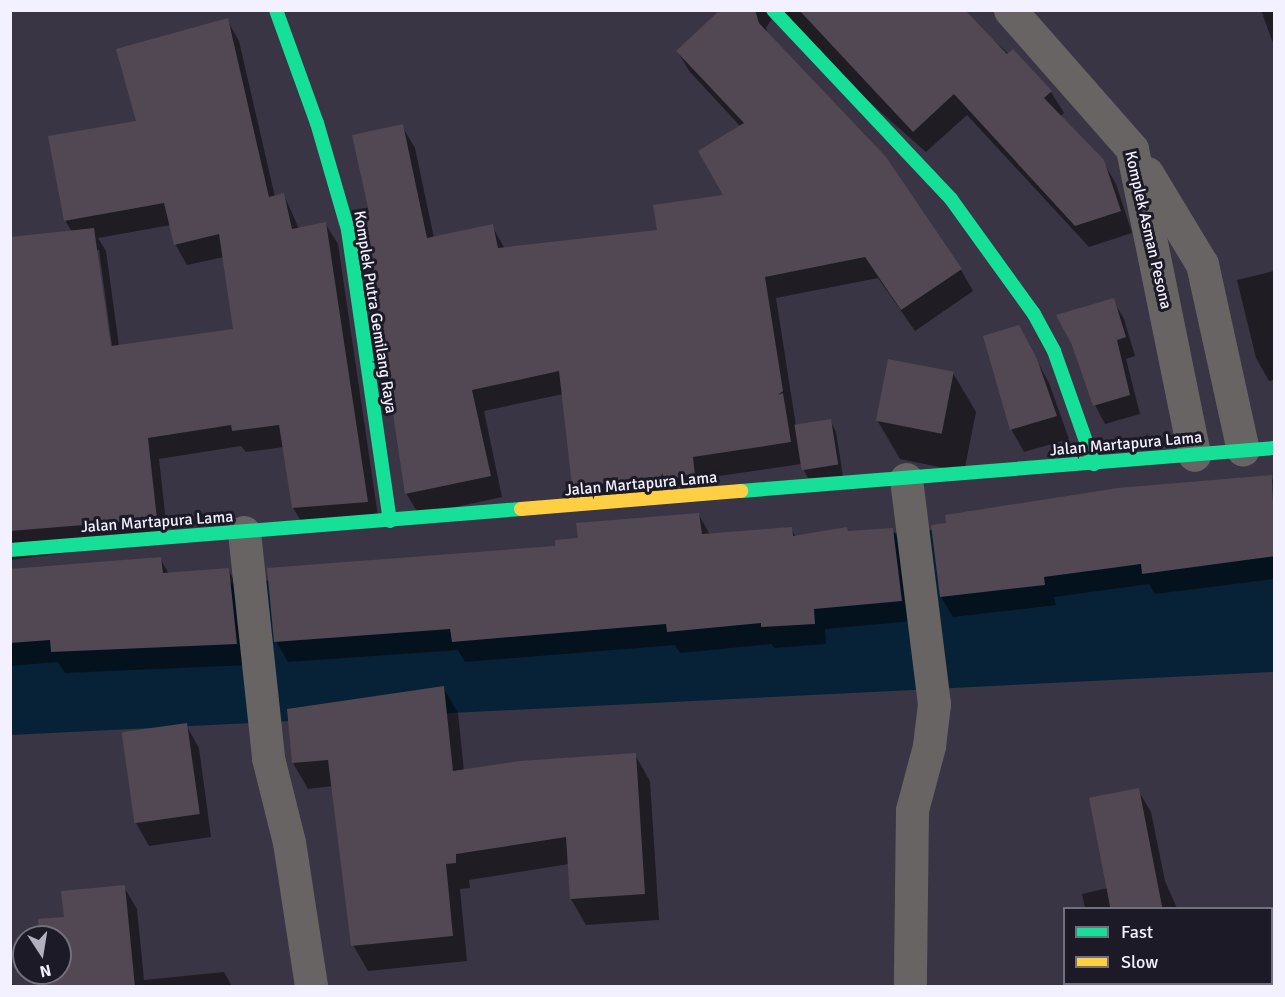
<!DOCTYPE html>
<style>
body{margin:0}
#map{position:relative;width:1285px;height:997px;overflow:hidden;background:#3a3545;font-family:Signika,sans-serif}
div>[style]{position:absolute}
[style*='--x']{left:calc(var(--x)*1px);top:calc(var(--y)*1px);width:calc(var(--w)*1px);rotate:calc(var(--a)*1deg)}
.water>*{inset:0;background:#072236}
.shadow>*{inset:0;background:#0007;transform-origin:0 0}
.building>*{inset:0;background:#514853;transform-origin:0 0}
.street>*{height:33px;margin:-16.5px;padding:0 16.5px;transform-origin:16.5px;border-radius:16.5px;background:#696464}
.fast>*{height:14px;margin:-7px;padding:0 7px;transform-origin:7px;border-radius:7px;background:#16e098}
.slow>*{height:14px;margin:-7px;padding:0 7px;transform-origin:7px;border-radius:7px;background:#ffcf43}
span{translate:-50% -50%;white-space:nowrap;text-align:center;line-height:1.15;-webkit-text-stroke:6px #1c1a26;paint-order:stroke}
.street-label{font-size:16px;color:#f3f0ff}
.frame{position:absolute;inset:0;border:12px solid #f3f0ff;pointer-events:none}
.legend{position:absolute;left:1063px;top:907px;width:210px;height:78px;box-sizing:border-box;background:#1c1a26;border:2px solid #72707d;margin:0;padding:8px 10px;list-style:none;font-size:18px;color:#f3f0ff}
.legend li{display:flex;align-items:center;gap:12px;height:30px}
.legend b{width:30px;border:2px solid #72707d}
.north{position:absolute;left:12px;top:925px;width:60px;height:60px;box-sizing:border-box;background:#1c1a26;border:2px solid #72707d;border-radius:50%;rotate:168deg;font-size:16px;font-weight:700;line-height:24px;text-align:center;color:#f3f0ff}
.north::after{content:'';display:block;margin:auto;width:21px;height:27px;background:#b2afbe;clip-path:polygon(50% 0,100% 100%,50% 72%,0 100%)}
</style>
<div id="map">
<div class="water">
<i style="clip-path:polygon(1274px 504px,1274px 672px,11px 735px,11px 600px)"></i>
</div>
<div class="shadow">
<i style="clip-path:polygon(722px 10px,960px 10px,1051px 92px,1064px 113px,1060px 117px,1103px 161px,1116px 184px,1132px 233px,1089px 247px,967px 115px,926px 152px,773px 17px,766px 28px,768px 34px,961px 270px,973px 291px,915px 331px,878px 278px,776px 298px,796px 426px,830px 420px,836px 432px,843px 476px,808px 478px,801px 464px,705px 478px,586px 507px,574px 485px,563px 394px,484px 411px,502px 497px,419px 515px,406px 493px,371px 214px,402px 126px,415px 148px,434px 238px,492px 226px,505px 249px,658px 232px,725px 196px,741px 127px,690px 72px,677px 51px)"></i>
<i style="clip-path:polygon(1261px 10px,1274px 10px,1274px 46px)"></i>
<i style="clip-path:polygon(evenodd,227px 20px,239px 41px,275px 197px,284px 195px,299px 229px,325px 223px,338px 244px,379px 523px,306px 529px,293px 508px,284px 447px,246px 452px,241px 446px,159px 459px,168px 540px,10px 560px,10px 238px,72px 232px,65px 220px,138px 123px,227px 20px,171px 225px,175px 244px,187px 265px,224px 257px,235px 330px,119px 346px,106px 251px,98px 238px,171px 225px,227px 20px,96px 250px,99px 250px,113px 353px,110px 354px,96px 250px)"></i>
<i style="clip-path:polygon(1274px 271px,1274px 380px,1269px 381px,1256px 358px,1237px 280px)"></i>
<i style="clip-path:polygon(1113px 300px,1124px 319px,1135px 356px,1126px 359px,1140px 414px,1105px 424px,1095px 405px)"></i>
<i style="clip-path:polygon(1031px 350px,1049px 383px,1069px 439px,1024px 452px,1011px 429px)"></i>
<i style="clip-path:polygon(953px 373px,976px 412px,964px 472px,900px 459px,877px 420px)"></i>
<i style="clip-path:polygon(1271px 477px,1274px 482px,1274px 579px,1155px 594px,1149px 584px,1054px 597px,1056px 605px,953px 617px,941px 597px)"></i>
<i style="clip-path:polygon(699px 515px,710px 535px,791px 529px,796px 537px,892px 529px,904px 550px,913px 621px,825px 629px,826px 644px,774px 648px,772px 644px,680px 653px,675px 645px,465px 662px,458px 650px,288px 662px,276px 641px,580px 540px)"></i>
<i style="clip-path:polygon(160px 558px,169px 574px,228px 569px,240px 591px,248px 665px,65px 673px,58px 662px,10px 666px,10px 570px)"></i>
<i style="clip-path:polygon(443px 687px,458px 713px,464px 771px,635px 755px,650px 781px,659px 920px,586px 925px,571px 899px,569px 864px,469px 880px,470px 888px,460px 889px,467px 961px,368px 971px,353px 945px,333px 786px,308px 789px,293px 763px,288px 710px)"></i>
<i style="clip-path:polygon(186px 725px,199px 748px,211px 837px,149px 846px,136px 823px)"></i>
<i style="clip-path:polygon(1138px 790px,1151px 812px,1165px 881px,1177px 908px,1085px 908px,1082px 894px,1108px 888px)"></i>
<i style="clip-path:polygon(124px 887px,137px 909px,144px 980px,224px 972px,232px 986px,45px 986px,44px 973px,60px 973px,60px 937px,41px 937px,65px 918px)"></i>
<i style="clip-path:polygon(1272px 949px,1274px 949px,1274px 986px,1101px 986px,1100px 984px,1272px 984px)"></i>
<i style="left:936px;top:985px;width:46px;height:1px"></i>
</div>
<div class="building">
<i style="clip-path:polygon(720px 10px,755px 10px,759px 23px,886px 157px,962px 269px,901px 310px,865px 257px,765px 277px,783px 391px,778px 395px,783px 393px,791px 442px,693px 457px,695px 476px,572px 486px,559px 371px,472px 390px,491px 476px,405px 494px,363px 214px,369px 212px,352px 135px,403px 124px,427px 238px,493px 224px,498px 248px,657px 230px,653px 205px,723px 195px,698px 151px,744px 123px,676px 51px)"></i>
<i style="clip-path:polygon(799px 10px,965px 10px,1007px 54px,1013px 49px,1052px 91px,1044px 98px,1104px 160px,1121px 211px,1075px 226px,954px 94px,913px 132px)"></i>
<i style="clip-path:polygon(228px 18px,269px 197px,284px 193px,292px 229px,326px 222px,368px 502px,292px 508px,279px 425px,232px 431px,231px 425px,148px 438px,157px 519px,10px 531px,10px 237px,94px 228px,111px 346px,233px 329px,219px 234px,174px 245px,164px 203px,64px 221px,48px 136px,136px 121px,116px 49px)"></i>
<i style="clip-path:polygon(1114px 298px,1126px 337px,1117px 340px,1130px 395px,1093px 406px,1072px 345px,1056px 315px)"></i>
<i style="clip-path:polygon(1019px 325px,1037px 359px,1057px 416px,1010px 430px,983px 336px)"></i>
<i style="left:888px;top:359px;width:67px;height:63px;rotate:11deg"></i>
<i style="left:831px;top:419px;width:46px;height:37px;rotate:81deg"></i>
<i style="clip-path:polygon(1272px 475px,1275px 556px,1142px 574px,1141px 564px,1044px 577px,1045px 585px,940px 597px,931px 525px,946px 523px,945px 515px,1118px 488px)"></i>
<i style="clip-path:polygon(699px 513px,702px 534px,792px 527px,793px 536px,847px 527px,848px 531px,893px 528px,902px 601px,814px 609px,815px 624px,761px 627px,761px 623px,667px 632px,666px 624px,452px 642px,450px 629px,274px 642px,267px 568px,555px 546px,555px 540px,578px 538px,576px 523px)"></i>
<i style="clip-path:polygon(161px 557px,163px 573px,229px 568px,237px 644px,51px 652px,50px 640px,10px 643px,10px 569px)"></i>
<i style="clip-path:polygon(444px 686px,453px 771px,520px 761px,636px 753px,645px 894px,570px 899px,566px 837px,456px 854px,456px 863px,446px 864px,453px 936px,351px 946px,328px 760px,292px 763px,287px 709px)"></i>
<i style="left:187px;top:723px;width:92px;height:66px;rotate:82deg"></i>
<i style="left:1139px;top:788px;width:123px;height:51px;rotate:79deg"></i>
<i style="clip-path:polygon(125px 885px,135px 987px,43px 987px,42px 973px,60px 973px,60px 937px,39px 937px,38px 919px,64px 917px,61px 891px)"></i>
</div>
<div class="street">
<i style="--x:1010;--y:10;--w:185;--a:48.7"></i>
<i style="--x:1132;--y:149;--w:312;--a:78.5"></i>
<i style="--x:1147;--y:173;--w:106;--a:58.9"></i>
<i style="--x:1202;--y:264;--w:190;--a:77.6"></i>
<i style="--x:906;--y:479;--w:227;--a:82.9"></i>
<i style="--x:934;--y:704;--w:42;--a:96.8"></i>
<i style="--x:929;--y:746;--w:66;--a:104.9"></i>
<i style="--x:912;--y:810;--w:176;--a:90.7"></i>
<i style="--x:244;--y:532;--w:227;--a:83.9"></i>
<i style="--x:268;--y:758;--w:87;--a:76"></i>
<i style="--x:289;--y:842;--w:146;--a:81.3"></i>
</div>
<div class="fast">
<i style="--x:276;--y:10;--w:120;--a:70.1"></i>
<i style="--x:317;--y:123;--w:111;--a:73.8"></i>
<i style="--x:348;--y:230;--w:294;--a:81.8"></i>
<i style="--x:773;--y:10;--w:260;--a:46.7"></i>
<i style="--x:951;--y:199;--w:142;--a:54.2"></i>
<i style="--x:1034;--y:314;--w:42;--a:61.6"></i>
<i style="--x:1054;--y:351;--w:120;--a:70.5"></i>
<i style="--x:741;--y:491;--w:535;--a:-4.61"></i>
<i style="--x:10;--y:550;--w:513;--a:-4.59"></i>
</div>
<div class="slow">
<i style="--x:521;--y:509;--w:221;--a:-4.7"></i>
</div>
<div class="street-label">
<span style="left:1148px;top:230px;rotate:77deg">Komplek Asman Pesona</span>
<span style="left:375px;top:312px;rotate:81deg">Komplek Putra Gemilang Raya</span>
<span style="left:1126px;top:444px;rotate:-5deg">Jalan Martapura Lama</span>
<span style="left:641px;top:484px;rotate:-5deg">Jalan Martapura Lama</span>
<span style="left:157px;top:522px;rotate:-4deg">Jalan Martapura Lama</span>
</div>
<div class="frame"></div>
<ul class="legend">
<li><b style="height:8px;background:#16e098"></b>Fast</li>
<li><b style="height:8px;background:#ffcf43"></b>Slow</li>
</ul>
<div class="north">N</div>
</div>
